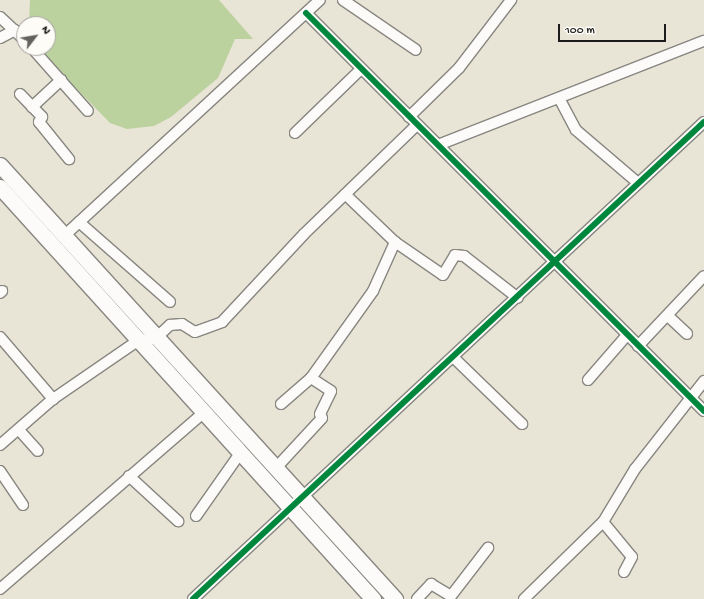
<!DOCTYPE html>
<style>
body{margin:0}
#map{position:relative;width:704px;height:599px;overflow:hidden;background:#e8e4d6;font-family:"Gochi Hand",sans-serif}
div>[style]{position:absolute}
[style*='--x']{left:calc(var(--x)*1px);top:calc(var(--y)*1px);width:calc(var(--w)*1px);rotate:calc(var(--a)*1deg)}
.green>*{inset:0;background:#bbd29e}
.roads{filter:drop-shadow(1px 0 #888680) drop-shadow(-1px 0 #888680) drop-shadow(0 1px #888680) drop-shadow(0 -1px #888680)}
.minor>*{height:10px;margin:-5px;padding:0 5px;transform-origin:5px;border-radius:5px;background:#fcfbf9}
.highway>*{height:15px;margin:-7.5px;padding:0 7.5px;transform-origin:7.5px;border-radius:7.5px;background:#fcfbf9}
.cycleway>*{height:6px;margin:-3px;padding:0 3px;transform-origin:3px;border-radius:3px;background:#00873e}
span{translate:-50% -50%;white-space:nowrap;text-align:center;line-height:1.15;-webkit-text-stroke:3px #fdfcf7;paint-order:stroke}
.north{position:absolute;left:16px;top:16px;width:40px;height:40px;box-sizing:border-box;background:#fdfcf7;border:1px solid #a3a29f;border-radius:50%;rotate:59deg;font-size:11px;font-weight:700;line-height:16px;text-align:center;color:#1c1c1c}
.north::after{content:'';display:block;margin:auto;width:14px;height:18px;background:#63625d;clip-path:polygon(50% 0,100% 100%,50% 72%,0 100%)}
.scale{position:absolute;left:558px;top:24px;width:108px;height:18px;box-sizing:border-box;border:2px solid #1c1c1c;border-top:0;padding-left:5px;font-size:12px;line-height:14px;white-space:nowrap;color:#1c1c1c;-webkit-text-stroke:3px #fdfcf7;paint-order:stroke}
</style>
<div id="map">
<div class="green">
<i style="clip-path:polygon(30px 0,219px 0,253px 39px,235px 39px,218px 78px,171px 117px,154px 126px,127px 129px,110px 123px,37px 48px,48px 48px,48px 24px,29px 24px)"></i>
</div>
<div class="roads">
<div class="minor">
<i style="--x:343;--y:0;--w:88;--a:34.4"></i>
<i style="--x:306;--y:13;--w:563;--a:45"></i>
<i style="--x:0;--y:17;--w:33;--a:43"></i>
<i style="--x:0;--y:38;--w:17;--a:-28"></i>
<i style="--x:32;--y:48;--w:84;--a:48.4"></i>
<i style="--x:20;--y:94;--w:32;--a:46"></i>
<i style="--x:42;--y:117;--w:6;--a:121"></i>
<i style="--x:39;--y:122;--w:48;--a:51"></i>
<i style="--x:559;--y:98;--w:36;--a:62"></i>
<i style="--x:576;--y:130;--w:82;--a:40.5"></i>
<i style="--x:32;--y:107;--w:40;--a:-43"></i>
<i style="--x:409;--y:117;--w:70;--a:-44.4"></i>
<i style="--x:459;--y:68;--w:86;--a:-52.6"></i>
<i style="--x:295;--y:133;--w:92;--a:-44.1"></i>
<i style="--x:438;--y:145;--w:286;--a:-21.4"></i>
<i style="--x:79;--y:222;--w:121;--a:41.3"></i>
<i style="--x:64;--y:236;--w:348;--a:-42.7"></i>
<i style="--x:395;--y:242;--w:58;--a:34.5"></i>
<i style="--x:443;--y:275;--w:23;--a:-59"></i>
<i style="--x:455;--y:255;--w:9;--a:6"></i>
<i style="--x:464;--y:256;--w:68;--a:37.9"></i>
<i style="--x:0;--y:293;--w:3;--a:-45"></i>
<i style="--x:668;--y:316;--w:26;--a:43"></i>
<i style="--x:0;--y:337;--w:82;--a:49.5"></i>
<i style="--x:638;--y:346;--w:96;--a:-46.7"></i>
<i style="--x:454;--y:358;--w:95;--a:44.1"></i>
<i style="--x:588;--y:380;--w:60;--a:-49.1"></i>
<i style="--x:281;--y:404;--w:40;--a:-41"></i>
<i style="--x:311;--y:378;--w:107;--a:-54.5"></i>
<i style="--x:373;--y:291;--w:54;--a:-65.8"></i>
<i style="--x:395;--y:242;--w:69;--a:-136.2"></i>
<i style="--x:19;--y:430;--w:28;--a:48"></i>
<i style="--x:0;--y:445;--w:70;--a:-41"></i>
<i style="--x:53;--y:399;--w:104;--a:-34.5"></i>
<i style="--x:139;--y:340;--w:16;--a:-4"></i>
<i style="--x:155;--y:339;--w:21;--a:-43"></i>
<i style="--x:170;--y:325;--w:12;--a:-5"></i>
<i style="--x:182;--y:324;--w:15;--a:32"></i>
<i style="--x:195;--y:332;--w:29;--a:-20"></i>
<i style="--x:222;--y:322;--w:120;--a:-47"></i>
<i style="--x:304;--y:234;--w:157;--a:-44"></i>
<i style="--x:275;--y:469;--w:69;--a:-47.3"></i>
<i style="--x:322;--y:418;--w:4;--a:-117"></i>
<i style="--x:320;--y:414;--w:25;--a:-64"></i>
<i style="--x:331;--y:391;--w:24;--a:-147"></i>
<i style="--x:0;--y:471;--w:41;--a:55.9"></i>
<i style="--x:129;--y:476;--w:67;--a:42.6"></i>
<i style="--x:196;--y:516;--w:78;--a:-54.9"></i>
<i style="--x:603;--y:522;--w:45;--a:50.4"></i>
<i style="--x:632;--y:557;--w:17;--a:118"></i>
<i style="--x:0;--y:589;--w:270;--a:-40.9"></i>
<i style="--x:193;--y:599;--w:699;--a:-43.03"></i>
<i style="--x:417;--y:599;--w:21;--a:-47"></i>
<i style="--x:431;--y:584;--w:23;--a:31"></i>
<i style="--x:451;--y:596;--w:61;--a:-52.4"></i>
<i style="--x:524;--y:599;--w:110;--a:-44.3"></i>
<i style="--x:603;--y:522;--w:62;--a:-58.9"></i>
<i style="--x:635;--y:469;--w:112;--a:-51.9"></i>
</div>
<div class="highway">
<i style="--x:0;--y:165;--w:587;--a:47.69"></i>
<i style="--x:0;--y:187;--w:556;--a:47.84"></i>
</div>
</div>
<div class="cycleway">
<i style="--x:306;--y:13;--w:563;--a:45"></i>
<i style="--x:193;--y:599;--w:699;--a:-43.03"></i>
</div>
<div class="north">N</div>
<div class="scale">100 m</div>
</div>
